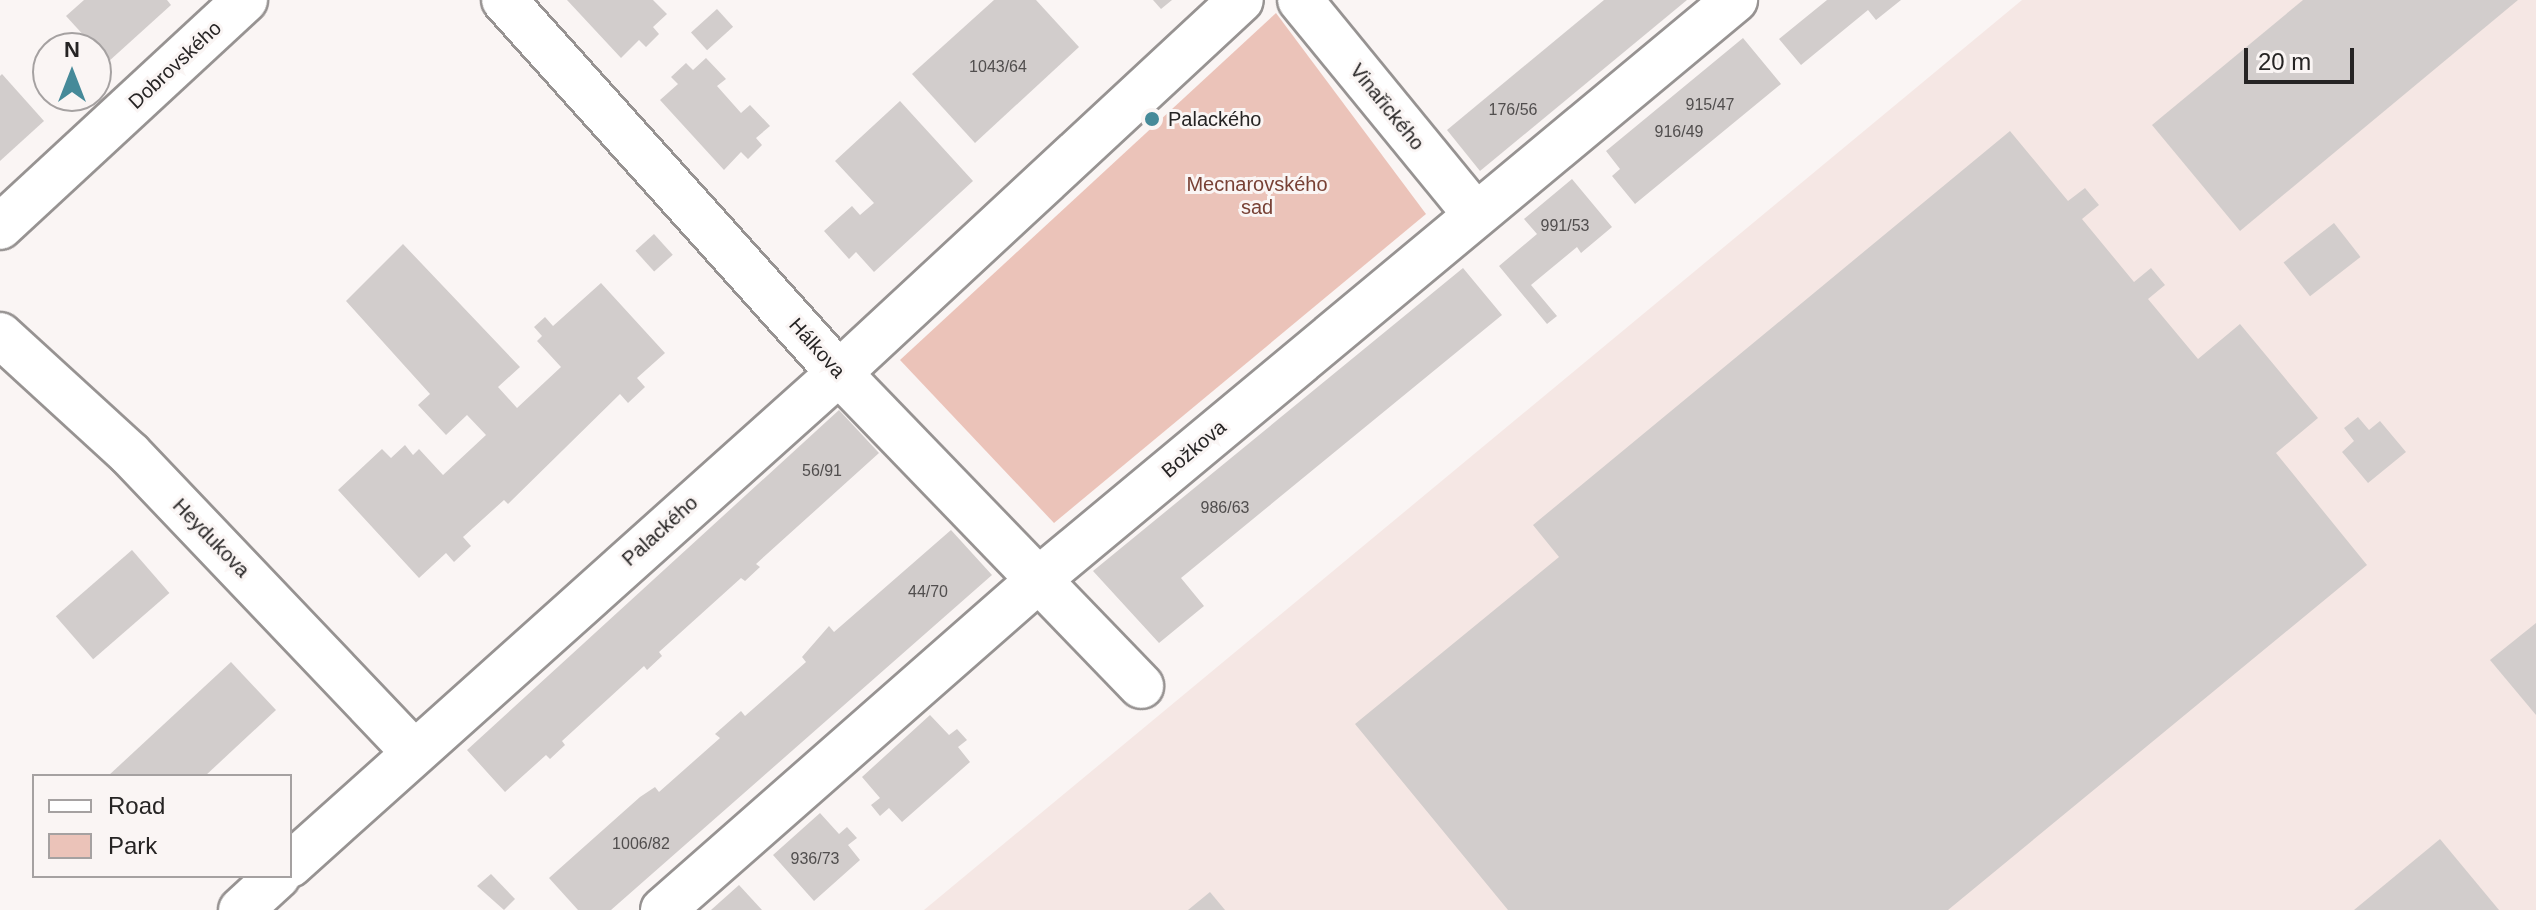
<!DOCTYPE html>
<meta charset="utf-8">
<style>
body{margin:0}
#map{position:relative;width:2536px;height:910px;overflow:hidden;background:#faf5f4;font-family:Helvetica,sans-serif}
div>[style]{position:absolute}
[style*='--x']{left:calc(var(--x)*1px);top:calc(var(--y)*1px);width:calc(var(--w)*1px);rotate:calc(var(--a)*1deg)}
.built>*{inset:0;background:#f5e7e4}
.green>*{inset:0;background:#ebc3b9}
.building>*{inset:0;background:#d2cdcc;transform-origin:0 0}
.roads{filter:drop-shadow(2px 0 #979392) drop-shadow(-2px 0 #979392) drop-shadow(0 2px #979392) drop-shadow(0 -2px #979392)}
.minor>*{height:44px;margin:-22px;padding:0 22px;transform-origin:22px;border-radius:22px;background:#fff}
.dots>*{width:22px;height:22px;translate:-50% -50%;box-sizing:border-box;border:4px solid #faf5f4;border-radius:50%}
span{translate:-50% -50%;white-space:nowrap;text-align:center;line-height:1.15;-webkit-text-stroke:6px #faf5f4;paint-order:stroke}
.number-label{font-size:16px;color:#514e4e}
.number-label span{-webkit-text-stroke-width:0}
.street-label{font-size:20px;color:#262424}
.poi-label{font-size:20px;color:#262424}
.left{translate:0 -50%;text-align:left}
.park-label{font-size:20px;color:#784135}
.legend{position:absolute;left:32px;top:774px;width:260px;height:104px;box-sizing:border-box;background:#faf5f4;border:2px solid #a5a1a1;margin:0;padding:10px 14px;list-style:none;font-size:24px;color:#262424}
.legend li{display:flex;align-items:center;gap:16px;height:40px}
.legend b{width:40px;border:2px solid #a5a1a1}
.north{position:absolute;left:32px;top:32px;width:80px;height:80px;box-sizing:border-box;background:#faf5f4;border:2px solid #a5a1a1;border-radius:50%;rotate:0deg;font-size:22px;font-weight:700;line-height:32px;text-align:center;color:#262424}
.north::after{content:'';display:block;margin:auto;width:28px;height:36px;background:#468a99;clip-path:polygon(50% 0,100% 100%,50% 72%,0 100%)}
.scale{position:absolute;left:2244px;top:48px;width:110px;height:36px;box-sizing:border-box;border:4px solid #262424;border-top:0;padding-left:10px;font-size:24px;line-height:28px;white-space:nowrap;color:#262424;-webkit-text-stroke:6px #faf5f4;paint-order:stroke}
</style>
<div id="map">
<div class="built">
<i style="clip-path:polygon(2022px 0,2536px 0,2536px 910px,924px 910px)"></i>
</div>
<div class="green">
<i style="clip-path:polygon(1276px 13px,1426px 214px,1054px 523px,900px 360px)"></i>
</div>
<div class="building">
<i style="clip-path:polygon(84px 0,167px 0,171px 5px,108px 62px,66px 16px)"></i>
<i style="clip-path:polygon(567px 0,653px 0,667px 14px,653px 27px,659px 34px,646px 47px,639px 40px,621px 58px)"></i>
<i style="clip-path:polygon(994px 0,1036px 0,1079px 47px,975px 143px,912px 74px)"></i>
<i style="clip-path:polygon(1153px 0,1172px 0,1161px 9px)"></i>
<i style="clip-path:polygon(1604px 0,1687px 0,1480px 171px,1447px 130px)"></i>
<i style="clip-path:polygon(1827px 0,1901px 0,1876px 20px,1868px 10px,1801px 65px,1779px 39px)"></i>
<i style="clip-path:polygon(2303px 0,2518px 0,2240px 231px,2152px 125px)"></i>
<i style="left:717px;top:9px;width:24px;height:35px;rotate:48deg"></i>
<i style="clip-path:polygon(1743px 38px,1781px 84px,1635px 204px,1612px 176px,1620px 169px,1606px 151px)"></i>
<i style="clip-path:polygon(706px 58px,726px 79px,717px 86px,741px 113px,750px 105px,770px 126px,756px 138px,762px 145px,748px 159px,741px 152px,724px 170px,660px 100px,678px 84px,671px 77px,686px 63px,693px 70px)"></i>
<i style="clip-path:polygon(2px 74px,44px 121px,0 161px,0 76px)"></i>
<i style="clip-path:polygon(900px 101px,973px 181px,874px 272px,856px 252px,849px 259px,824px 231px,852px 206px,860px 215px,874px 203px,835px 161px)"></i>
<i style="clip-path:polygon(2010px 131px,2068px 201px,2085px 188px,2099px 205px,2082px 219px,2134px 282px,2151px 268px,2165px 285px,2148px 299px,2198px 359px,2240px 324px,2318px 418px,2276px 453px,2367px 565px,1948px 910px,1508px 910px,1355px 724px,1559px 557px,1533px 525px)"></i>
<i style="clip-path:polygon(1572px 179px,1612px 227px,1581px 253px,1577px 247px,1531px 285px,1557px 316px,1547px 324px,1499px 266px,1537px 234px,1524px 219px)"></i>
<i style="left:2334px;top:223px;width:43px;height:64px;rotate:52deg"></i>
<i style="left:654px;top:234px;width:28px;height:25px;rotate:48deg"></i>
<i style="clip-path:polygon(403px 244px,520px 367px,498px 387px,517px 408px,561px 367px,537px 341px,542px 336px,534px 327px,545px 317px,553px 326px,601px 283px,665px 353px,637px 378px,645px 387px,628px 403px,620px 394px,508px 504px,504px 500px,463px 537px,471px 546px,454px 562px,446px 553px,419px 578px,338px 490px,382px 449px,391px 458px,405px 445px,413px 455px,419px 449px,443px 475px,486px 435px,467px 415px,446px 435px,418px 405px,430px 394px,346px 301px)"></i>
<i style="clip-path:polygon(1463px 268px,1502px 315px,1181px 578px,1204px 606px,1159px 643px,1093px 571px)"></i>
<i style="clip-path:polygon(839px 410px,879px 453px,756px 564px,760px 567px,745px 581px,741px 578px,659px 652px,662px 656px,647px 670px,644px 666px,562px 741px,565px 745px,550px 759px,546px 755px,505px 792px,467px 750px)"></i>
<i style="clip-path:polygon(2358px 417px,2369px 430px,2380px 421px,2406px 452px,2368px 483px,2342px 452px,2354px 441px,2344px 428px)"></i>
<i style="clip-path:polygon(951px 530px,992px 575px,611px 910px,578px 910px,549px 878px,640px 797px,655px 787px,659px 792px,720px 738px,715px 734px,741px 711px,745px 716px,806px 662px,802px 657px,829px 626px,834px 632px)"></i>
<i style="left:132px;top:550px;width:57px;height:101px;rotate:49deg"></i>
<i style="clip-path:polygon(2536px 623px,2536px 715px,2490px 660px)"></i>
<i style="clip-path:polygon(231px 662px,276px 710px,205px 776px,108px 776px)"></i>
<i style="clip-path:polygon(930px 715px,949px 735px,957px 729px,967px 740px,958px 747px,970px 762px,902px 822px,889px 808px,880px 816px,871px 805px,880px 798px,862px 777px)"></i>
<i style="clip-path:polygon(820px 813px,839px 834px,847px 827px,857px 838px,848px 845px,860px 860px,814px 901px,773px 855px)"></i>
<i style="clip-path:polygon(2440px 839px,2499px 910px,2354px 910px)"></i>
<i style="clip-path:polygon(491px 874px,515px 899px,504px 910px,477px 886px)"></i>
<i style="clip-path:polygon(739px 885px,762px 910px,711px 910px)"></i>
<i style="clip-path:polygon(1210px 892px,1225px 910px,1188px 910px)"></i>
</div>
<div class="roads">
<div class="minor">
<i style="--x:504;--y:0;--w:501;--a:48.07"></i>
<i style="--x:839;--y:373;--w:435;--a:46"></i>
<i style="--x:1300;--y:0;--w:276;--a:50.7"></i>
<i style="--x:0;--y:227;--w:334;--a:-42.8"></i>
<i style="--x:0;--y:335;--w:175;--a:42.5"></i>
<i style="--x:129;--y:453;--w:412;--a:46.4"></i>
<i style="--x:290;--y:865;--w:737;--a:-41.87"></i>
<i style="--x:839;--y:373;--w:548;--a:-42.86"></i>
<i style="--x:241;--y:910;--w:50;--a:-42.6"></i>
<i style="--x:663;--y:910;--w:500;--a:-41.3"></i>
<i style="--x:1038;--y:580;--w:907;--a:-39.77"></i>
</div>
</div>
<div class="dots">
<i style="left:1152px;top:119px;background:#468a99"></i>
</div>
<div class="number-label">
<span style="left:998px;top:67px">1043/64</span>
<span style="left:1710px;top:105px">915/47</span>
<span style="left:1513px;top:110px">176/56</span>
<span style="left:1679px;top:132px">916/49</span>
<span style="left:1565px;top:226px">991/53</span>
<span style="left:822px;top:471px">56/91</span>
<span style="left:1225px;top:508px">986/63</span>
<span style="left:928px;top:592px">44/70</span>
<span style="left:641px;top:844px">1006/82</span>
<span style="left:815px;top:859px">936/73</span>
</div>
<div class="street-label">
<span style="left:175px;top:65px;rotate:-43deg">Dobrovského</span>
<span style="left:1387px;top:107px;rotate:51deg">Vinařického</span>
<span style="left:817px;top:348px;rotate:48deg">Hálkova</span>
<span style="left:1194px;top:449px;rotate:-40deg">Božkova</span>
<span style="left:660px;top:531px;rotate:-42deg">Palackého</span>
<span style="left:211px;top:538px;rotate:46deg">Heydukova</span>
</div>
<div class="poi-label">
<span class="left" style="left:1168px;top:119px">Palackého</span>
</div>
<div class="park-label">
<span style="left:1257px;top:196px">Mecnarovského<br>sad</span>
</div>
<ul class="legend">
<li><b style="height:10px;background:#fff"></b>Road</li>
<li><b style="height:22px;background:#ebc3b9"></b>Park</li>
</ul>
<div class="north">N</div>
<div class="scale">20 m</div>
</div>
